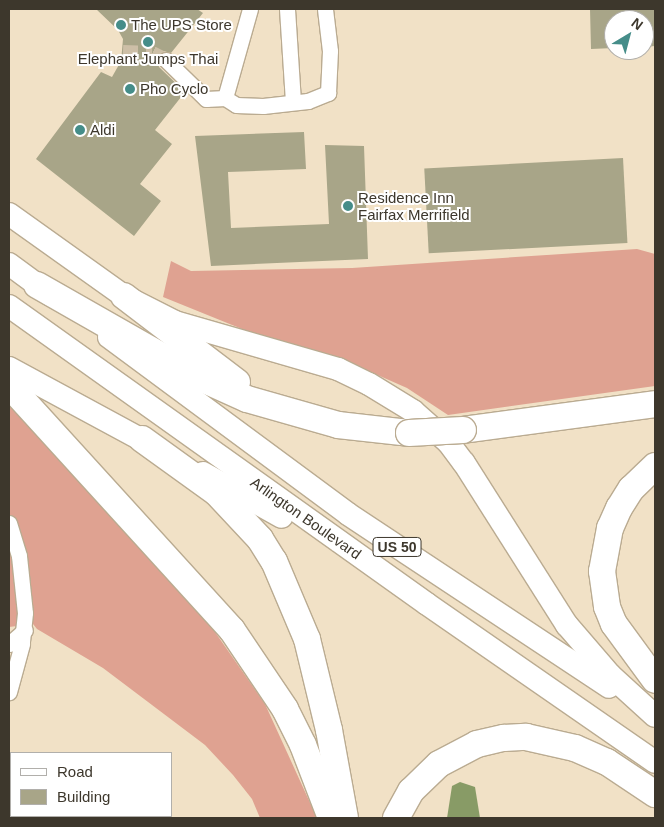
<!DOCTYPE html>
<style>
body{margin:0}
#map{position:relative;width:664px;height:827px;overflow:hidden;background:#f1e1c6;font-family:Helvetica,sans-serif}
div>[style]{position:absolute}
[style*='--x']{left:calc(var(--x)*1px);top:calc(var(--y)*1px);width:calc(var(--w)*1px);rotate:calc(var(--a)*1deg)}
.forest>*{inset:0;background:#dfa291}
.water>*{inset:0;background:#889b66}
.building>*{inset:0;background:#a8a588;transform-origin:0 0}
.street-tunnel>*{height:15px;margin-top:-7.5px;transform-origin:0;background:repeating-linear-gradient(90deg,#cdbfa7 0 15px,transparent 0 23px)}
.roads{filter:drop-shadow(1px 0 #baab91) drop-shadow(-1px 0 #baab91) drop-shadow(0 1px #baab91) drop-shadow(0 -1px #baab91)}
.street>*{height:15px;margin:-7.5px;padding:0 7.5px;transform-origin:7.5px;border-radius:7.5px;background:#fff}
.primary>*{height:22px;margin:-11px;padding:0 11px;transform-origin:11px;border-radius:11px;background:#fff}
.highway>*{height:26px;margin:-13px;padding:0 13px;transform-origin:13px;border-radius:13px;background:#fff}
.bridges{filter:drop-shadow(1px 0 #baab91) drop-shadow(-1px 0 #baab91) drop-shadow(0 1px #baab91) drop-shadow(0 -1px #baab91)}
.highway-bridge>*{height:26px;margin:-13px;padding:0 13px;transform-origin:13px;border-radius:13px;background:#fff}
.dots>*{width:14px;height:14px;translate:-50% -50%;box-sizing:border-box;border:2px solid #fff;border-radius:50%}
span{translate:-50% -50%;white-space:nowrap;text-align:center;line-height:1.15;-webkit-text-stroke:4px #fff;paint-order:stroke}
.shield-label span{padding:1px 4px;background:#fff;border:1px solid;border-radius:4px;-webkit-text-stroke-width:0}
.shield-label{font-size:14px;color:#3d372c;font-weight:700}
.poi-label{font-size:15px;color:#3d372c}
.left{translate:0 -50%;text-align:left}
.street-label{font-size:15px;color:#3d372c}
.frame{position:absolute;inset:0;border:10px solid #3d372c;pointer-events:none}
.legend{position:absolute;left:10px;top:752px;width:162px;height:65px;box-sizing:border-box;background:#fff;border:1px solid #b1afab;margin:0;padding:6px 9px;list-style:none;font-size:15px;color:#3d372c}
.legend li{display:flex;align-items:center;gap:10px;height:25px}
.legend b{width:25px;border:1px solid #b1afab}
.north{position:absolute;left:604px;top:10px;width:50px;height:50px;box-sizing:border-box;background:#fff;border:1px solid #b1afab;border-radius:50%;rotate:37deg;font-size:14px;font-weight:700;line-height:20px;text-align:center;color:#3d372c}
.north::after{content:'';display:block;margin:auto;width:18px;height:22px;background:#458d89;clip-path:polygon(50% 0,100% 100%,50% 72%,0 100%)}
</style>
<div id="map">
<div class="forest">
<i style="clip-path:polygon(637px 249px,655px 254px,655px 386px,448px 415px,407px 388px,348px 362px,247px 331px,163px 297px,171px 261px,191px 271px,352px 268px)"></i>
<i style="clip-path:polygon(9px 402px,199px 609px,265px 704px,317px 818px,260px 818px,252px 799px,233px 775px,205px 745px,103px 668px,37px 629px,33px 624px,9px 627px)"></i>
</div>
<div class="water">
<i style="clip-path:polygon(460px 782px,475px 787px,480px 818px,447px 818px,452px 786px)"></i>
</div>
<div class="building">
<i style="clip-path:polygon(96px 9px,197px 9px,203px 13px,171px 53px,163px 51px,157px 57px,159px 67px,185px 92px,155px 130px,172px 144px,140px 184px,161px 201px,134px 236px,36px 159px,101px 72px,112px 77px,121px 61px,123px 39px,118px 30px)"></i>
<i style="clip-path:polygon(590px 9px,655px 9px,655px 46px,644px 47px,644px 20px,614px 20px,614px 48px,591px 49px)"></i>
<i style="clip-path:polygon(304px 132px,306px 169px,228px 172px,231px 228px,329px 224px,325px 145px,364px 146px,368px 259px,211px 266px,195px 136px)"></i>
<i style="left:623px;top:158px;width:85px;height:199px;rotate:87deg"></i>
</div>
<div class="street-tunnel">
<i style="--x:123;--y:52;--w:29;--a:2"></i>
<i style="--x:152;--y:53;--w:16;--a:27"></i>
</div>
<div class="roads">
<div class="street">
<i style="--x:250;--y:9;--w:92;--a:105.7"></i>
<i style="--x:225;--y:98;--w:13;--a:32"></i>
<i style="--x:236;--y:105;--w:27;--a:2"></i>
<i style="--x:263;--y:106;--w:45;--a:-6.3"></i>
<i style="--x:308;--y:101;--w:22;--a:-22"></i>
<i style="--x:328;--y:93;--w:42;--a:-87.3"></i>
<i style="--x:330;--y:51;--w:42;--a:-96.8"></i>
<i style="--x:287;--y:9;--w:93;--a:86.3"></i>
<i style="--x:166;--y:60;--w:56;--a:44.3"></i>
<i style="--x:206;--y:99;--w:19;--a:-3"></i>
<i style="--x:9;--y:523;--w:34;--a:73"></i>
<i style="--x:19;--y:556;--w:57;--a:84"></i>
<i style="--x:25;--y:613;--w:31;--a:96"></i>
<i style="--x:22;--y:644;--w:50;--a:105.2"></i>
<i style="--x:9;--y:644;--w:21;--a:-41"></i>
</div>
<div class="primary">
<i style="--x:9;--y:214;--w:141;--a:35.5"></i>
<i style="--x:124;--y:296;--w:57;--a:27"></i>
<i style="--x:175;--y:322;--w:170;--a:16.1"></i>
<i style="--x:338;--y:369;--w:34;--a:26"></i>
<i style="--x:369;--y:384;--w:52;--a:31.5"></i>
<i style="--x:413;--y:411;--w:47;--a:41.5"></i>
<i style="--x:448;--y:442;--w:26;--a:53"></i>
<i style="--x:464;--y:463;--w:192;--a:57.6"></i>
<i style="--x:567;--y:625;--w:66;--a:49.3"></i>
<i style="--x:610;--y:675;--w:61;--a:42.3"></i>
<i style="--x:9;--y:264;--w:52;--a:36.4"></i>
<i style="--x:9;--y:306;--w:513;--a:35.49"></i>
<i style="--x:427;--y:604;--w:277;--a:34.7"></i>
<i style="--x:109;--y:337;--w:297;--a:36.5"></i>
<i style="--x:348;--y:514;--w:313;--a:33.5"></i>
<i style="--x:9;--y:368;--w:168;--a:28.4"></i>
<i style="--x:203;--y:473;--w:90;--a:29.1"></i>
</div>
<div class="highway">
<i style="--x:37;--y:285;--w:188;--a:29.7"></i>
<i style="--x:200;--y:378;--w:51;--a:24.1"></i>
<i style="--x:247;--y:399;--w:95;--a:15.9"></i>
<i style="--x:338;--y:425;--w:71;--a:6.4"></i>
<i style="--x:124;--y:296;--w:142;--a:37.3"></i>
<i style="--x:9;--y:385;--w:331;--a:47.7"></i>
<i style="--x:232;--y:630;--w:95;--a:56.1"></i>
<i style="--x:285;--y:709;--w:40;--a:63.4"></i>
<i style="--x:303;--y:745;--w:78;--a:69"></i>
<i style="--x:463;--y:430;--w:194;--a:-7.7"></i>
<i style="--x:142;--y:439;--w:92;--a:35.8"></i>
<i style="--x:217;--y:493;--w:63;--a:46.9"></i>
<i style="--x:260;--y:539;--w:26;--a:58"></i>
<i style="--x:274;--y:561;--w:85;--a:67.1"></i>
<i style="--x:307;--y:639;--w:94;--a:76.4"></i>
<i style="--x:329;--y:730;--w:89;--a:79.7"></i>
<i style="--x:655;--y:466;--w:33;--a:136"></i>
<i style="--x:631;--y:489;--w:22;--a:122"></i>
<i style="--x:619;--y:508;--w:22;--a:114"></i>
<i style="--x:610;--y:528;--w:44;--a:100.5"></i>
<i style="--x:602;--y:571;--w:36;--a:82"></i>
<i style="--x:607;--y:607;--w:18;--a:68"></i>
<i style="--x:614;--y:624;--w:69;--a:53.8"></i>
<i style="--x:396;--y:818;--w:31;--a:-61"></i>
<i style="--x:411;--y:791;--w:39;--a:-44"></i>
<i style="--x:439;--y:764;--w:43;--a:-27.8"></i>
<i style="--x:477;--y:744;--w:28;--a:-13"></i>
<i style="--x:504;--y:738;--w:22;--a:-3"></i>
<i style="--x:526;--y:737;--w:50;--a:12.7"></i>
<i style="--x:575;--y:748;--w:35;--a:24"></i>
<i style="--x:607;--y:762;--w:58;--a:33.7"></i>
</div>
</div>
<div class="bridges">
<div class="highway-bridge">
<i style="--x:409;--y:433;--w:54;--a:-3.2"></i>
</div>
</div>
<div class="dots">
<i style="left:121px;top:25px;background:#458d89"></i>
<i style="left:148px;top:42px;background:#458d89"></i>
<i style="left:130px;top:89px;background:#458d89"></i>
<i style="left:80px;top:130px;background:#458d89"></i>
<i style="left:348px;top:206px;background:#458d89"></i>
</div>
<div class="shield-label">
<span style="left:397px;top:547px">US 50</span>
</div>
<div class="poi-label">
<span class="left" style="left:131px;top:25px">The UPS Store</span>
<span style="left:148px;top:59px">Elephant Jumps Thai</span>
<span class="left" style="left:140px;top:89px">Pho Cyclo</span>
<span class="left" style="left:90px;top:130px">Aldi</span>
<span class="left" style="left:358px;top:206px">Residence Inn<br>Fairfax Merrifield</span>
</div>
<div class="street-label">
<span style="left:306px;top:518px;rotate:35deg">Arlington Boulevard</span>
</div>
<div class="frame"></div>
<ul class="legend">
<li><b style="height:6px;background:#fff"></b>Road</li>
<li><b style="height:14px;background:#a8a588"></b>Building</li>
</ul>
<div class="north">N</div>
</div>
